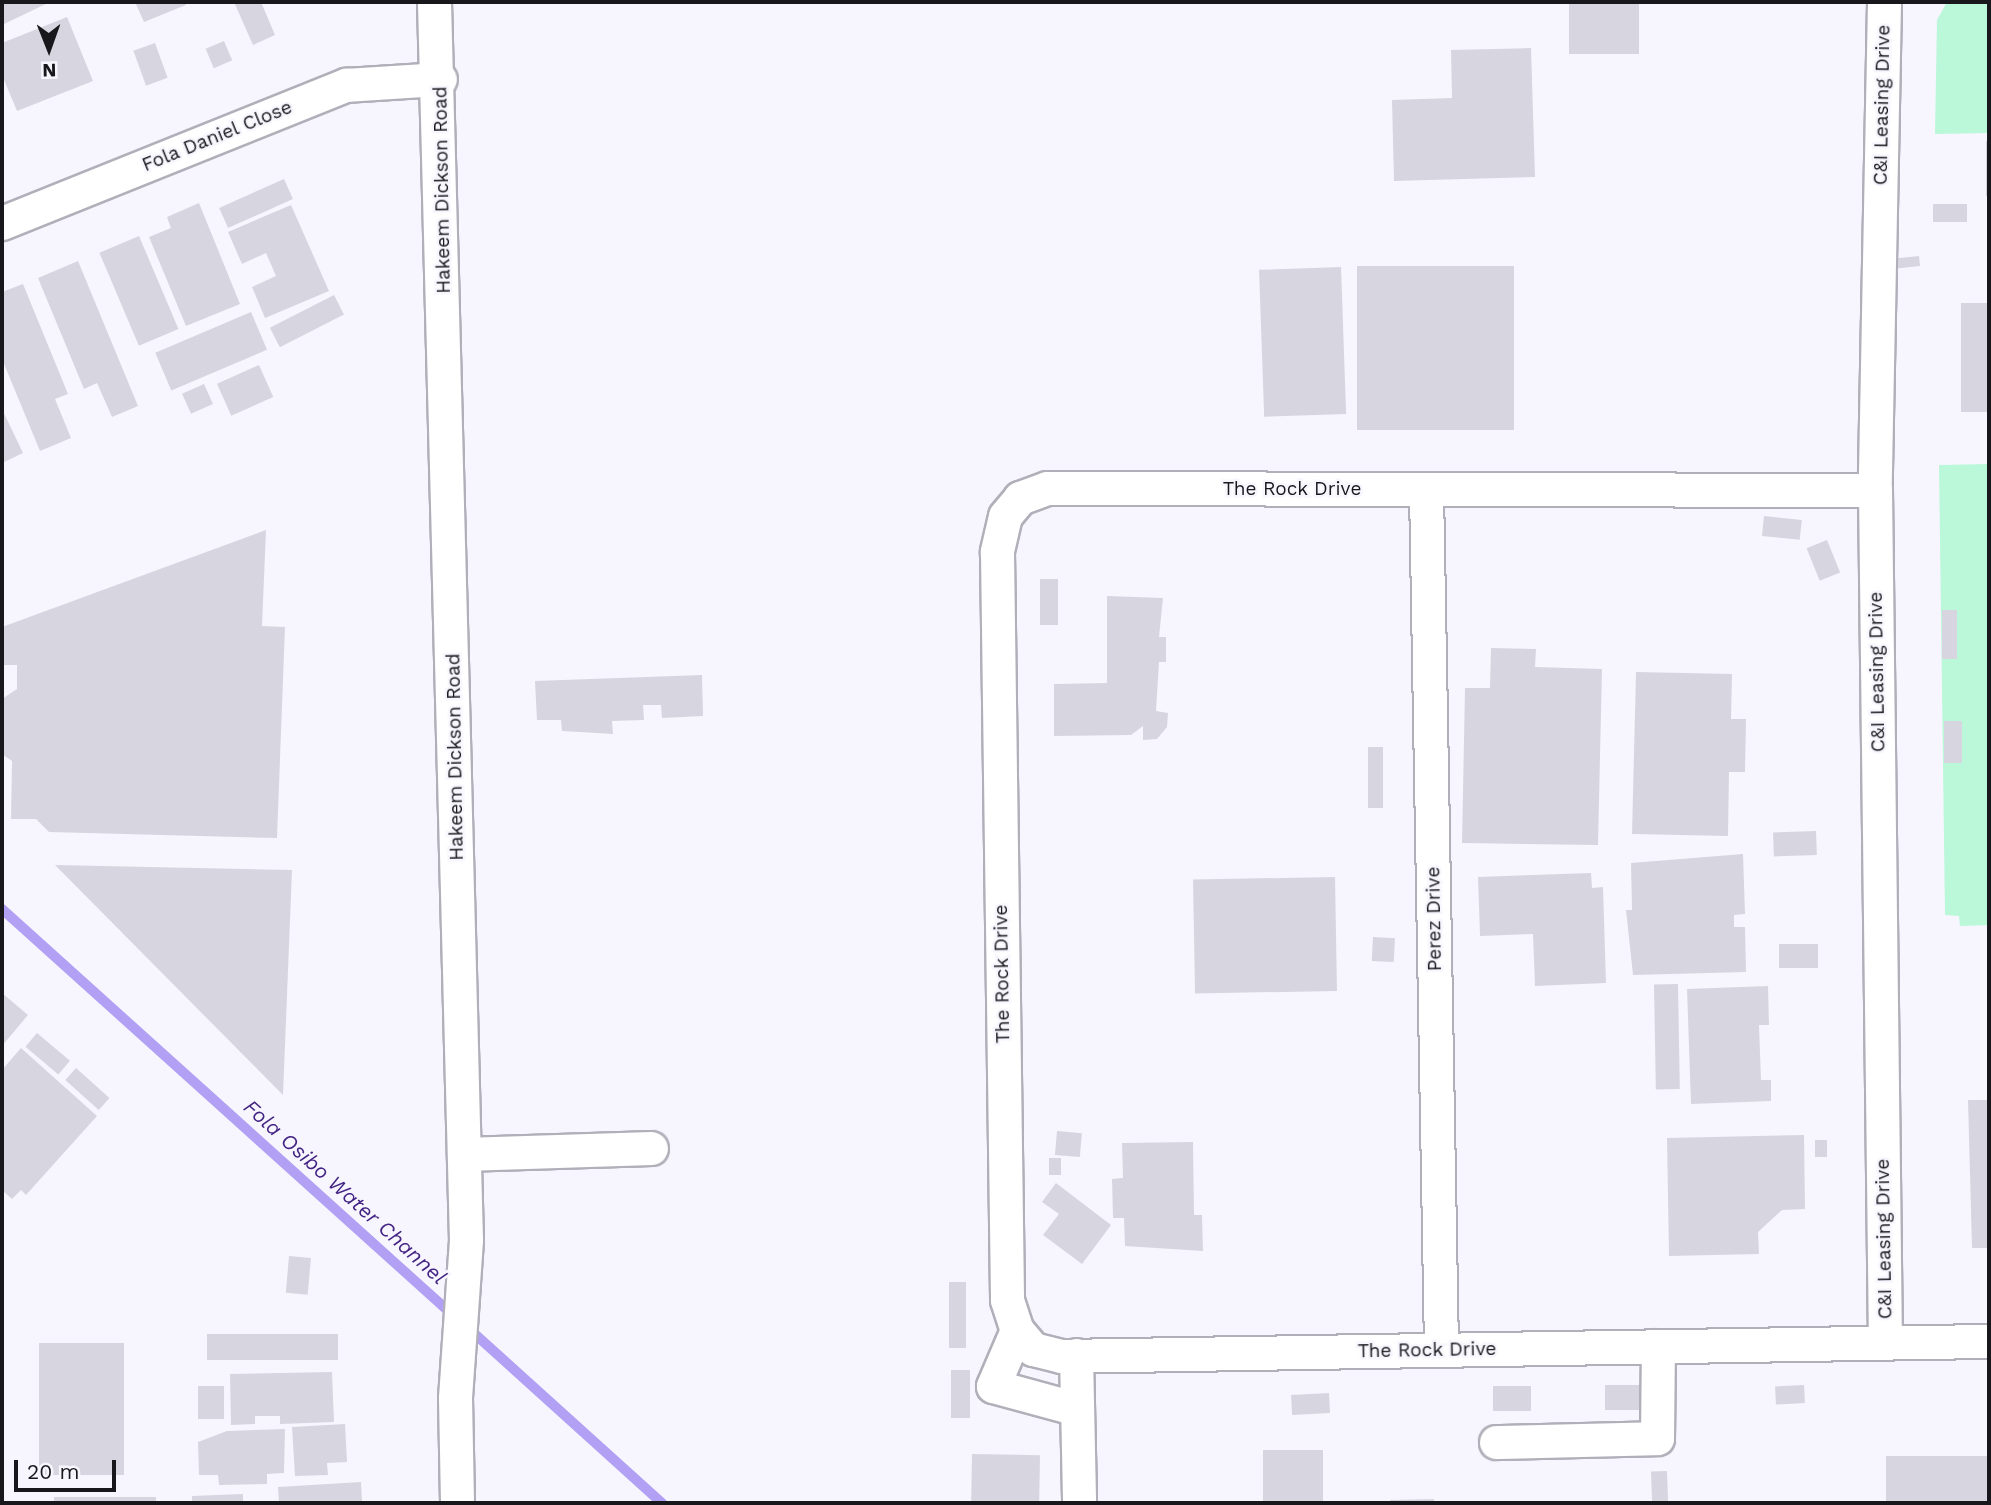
<!DOCTYPE html>
<style>
body{margin:0}
#map{position:relative;width:1991px;height:1505px;overflow:hidden;background:#f7f6fe;font-family:"Work Sans",sans-serif}
div>[style]{position:absolute}
[style*='--x']{left:calc(var(--x)*1px);top:calc(var(--y)*1px);width:calc(var(--w)*1px);rotate:calc(var(--a)*1deg)}
.green>*{inset:0;background:#baf8d9}
.stream>*{height:10px;margin:-5px;padding:0 5px;transform-origin:5px;border-radius:5px;background:#b1a0f4}
.building>*{inset:0;background:#d7d6e0;transform-origin:0 0}
.roads{filter:drop-shadow(2px 0 #b1afb9) drop-shadow(-2px 0 #b1afb9) drop-shadow(0 2px #b1afb9) drop-shadow(0 -2px #b1afb9)}
.minor>*{height:33px;margin:-16.5px;padding:0 16.5px;transform-origin:16.5px;border-radius:16.5px;background:#fff}
span{translate:-50% -50%;white-space:nowrap;text-align:center;line-height:1.15;-webkit-text-stroke:5px #f7f6fe;paint-order:stroke}
.street-label{font-size:19px;color:#18171b}
.water-label{font-size:21px;color:#432483;font-style:italic}
.frame{position:absolute;inset:0;border:4px solid #18171b;pointer-events:none}
.north{position:absolute;left:14px;top:14px;width:70px;height:70px;-webkit-text-stroke:5px #f7f6fe;paint-order:stroke;rotate:179deg;font-size:19px;font-weight:700;line-height:28px;text-align:center;color:#18171b}
.north::after{content:'';display:block;margin:auto;width:24px;height:32px;background:#18171b;clip-path:polygon(50% 0,100% 100%,50% 72%,0 100%)}
.scale{position:absolute;left:14px;top:1460px;width:102px;height:32px;box-sizing:border-box;border:4px solid #18171b;border-top:0;padding-left:9px;font-size:21px;line-height:24px;white-space:nowrap;color:#18171b;-webkit-text-stroke:5px #f7f6fe;paint-order:stroke}
</style>
<div id="map">
<div class="green">
<i style="clip-path:polygon(1947px 2px,1989px 2px,1989px 133px,1935px 134px,1937px 20px)"></i>
<i style="clip-path:polygon(1989px 464px,1989px 925px,1960px 926px,1959px 916px,1945px 915px,1939px 465px)"></i>
</div>
<div class="stream">
<i style="--x:2;--y:909;--w:610;--a:42.01"></i>
<i style="--x:467;--y:1327;--w:263;--a:42.1"></i>
</div>
<div class="building">
<i style="clip-path:polygon(2px 2px,50px 2px,2px 25px)"></i>
<i style="clip-path:polygon(135px 2px,185px 2px,186px 5px,144px 22px)"></i>
<i style="clip-path:polygon(234px 2px,261px 2px,275px 35px,253px 45px)"></i>
<i style="left:1569px;top:2px;width:70px;height:52px"></i>
<i style="clip-path:polygon(67px 17px,93px 81px,17px 111px,2px 75px,2px 43px)"></i>
<i style="left:224px;top:41px;width:21px;height:20px;rotate:67deg"></i>
<i style="left:155px;top:43px;width:37px;height:23px;rotate:70deg"></i>
<i style="clip-path:polygon(1531px 48px,1535px 177px,1394px 181px,1392px 100px,1452px 98px,1451px 50px)"></i>
<i style="left:1986px;top:141px;width:3px;height:55px"></i>
<i style="left:284px;top:179px;width:22px;height:71px;rotate:66deg"></i>
<i style="clip-path:polygon(199px 203px,240px 304px,186px 326px,149px 237px,171px 228px,167px 217px)"></i>
<i style="left:1933px;top:204px;width:34px;height:18px"></i>
<i style="clip-path:polygon(291px 205px,329px 291px,265px 318px,252px 287px,276px 276px,266px 253px,242px 264px,228px 232px)"></i>
<i style="left:139px;top:236px;width:101px;height:43px;rotate:67deg"></i>
<i style="left:1919px;top:256px;width:10px;height:29px;rotate:84deg"></i>
<i style="clip-path:polygon(78px 261px,138px 406px,112px 417px,97px 383px,84px 389px,38px 278px)"></i>
<i style="left:1357px;top:266px;width:157px;height:164px"></i>
<i style="left:1341px;top:267px;width:147px;height:82px;rotate:88deg"></i>
<i style="clip-path:polygon(23px 284px,68px 394px,55px 399px,71px 438px,40px 451px,2px 359px,2px 292px)"></i>
<i style="left:334px;top:295px;width:22px;height:72px;rotate:63deg"></i>
<i style="left:1989px;top:303px;width:109px;height:28px;rotate:90deg"></i>
<i style="left:251px;top:312px;width:41px;height:104px;rotate:67deg"></i>
<i style="left:259px;top:365px;width:35px;height:46px;rotate:66deg"></i>
<i style="left:204px;top:384px;width:22px;height:24px;rotate:66deg"></i>
<i style="clip-path:polygon(2px 409px,23px 453px,2px 463px)"></i>
<i style="left:1764px;top:516px;width:38px;height:20px;rotate:6deg"></i>
<i style="clip-path:polygon(266px 530px,262px 626px,285px 627px,277px 838px,49px 832px,36px 819px,11px 819px,12px 761px,2px 754px,2px 699px,17px 689px,17px 665px,2px 665px,2px 627px)"></i>
<i style="left:1827px;top:540px;width:35px;height:22px;rotate:68deg"></i>
<i style="left:1040px;top:579px;width:18px;height:46px"></i>
<i style="clip-path:polygon(1107px 596px,1163px 598px,1159px 637px,1166px 637px,1166px 662px,1159px 662px,1156px 711px,1168px 713px,1167px 727px,1157px 739px,1143px 740px,1143px 726px,1131px 735px,1054px 736px,1054px 684px,1107px 683px)"></i>
<i style="left:1942px;top:610px;width:15px;height:49px"></i>
<i style="clip-path:polygon(1491px 648px,1536px 649px,1535px 667px,1602px 669px,1598px 845px,1462px 843px,1465px 688px,1490px 688px)"></i>
<i style="clip-path:polygon(1636px 672px,1732px 674px,1731px 719px,1746px 719px,1745px 772px,1729px 772px,1728px 836px,1632px 834px)"></i>
<i style="clip-path:polygon(702px 675px,703px 716px,662px 718px,661px 705px,643px 705px,644px 720px,612px 721px,613px 734px,562px 731px,561px 720px,537px 720px,535px 681px)"></i>
<i style="left:1944px;top:721px;width:18px;height:42px"></i>
<i style="left:1368px;top:747px;width:15px;height:61px"></i>
<i style="left:1816px;top:831px;width:24px;height:43px;rotate:88deg"></i>
<i style="clip-path:polygon(1743px 854px,1745px 914px,1734px 915px,1734px 927px,1745px 927px,1746px 972px,1633px 975px,1626px 910px,1632px 910px,1631px 863px)"></i>
<i style="clip-path:polygon(55px 865px,292px 870px,283px 1095px)"></i>
<i style="clip-path:polygon(1591px 873px,1592px 888px,1603px 887px,1606px 983px,1535px 986px,1533px 934px,1480px 936px,1478px 877px)"></i>
<i style="left:1335px;top:877px;width:114px;height:142px;rotate:89deg"></i>
<i style="left:1373px;top:937px;width:22px;height:24px;rotate:3deg"></i>
<i style="left:1779px;top:944px;width:39px;height:24px"></i>
<i style="left:1678px;top:984px;width:105px;height:24px;rotate:89deg"></i>
<i style="clip-path:polygon(1768px 986px,1769px 1025px,1759px 1025px,1761px 1080px,1771px 1080px,1771px 1101px,1691px 1104px,1687px 989px)"></i>
<i style="clip-path:polygon(2px 993px,28px 1015px,2px 1046px)"></i>
<i style="left:37px;top:1033px;width:43px;height:18px;rotate:40deg"></i>
<i style="clip-path:polygon(21px 1048px,97px 1116px,26px 1195px,21px 1190px,12px 1199px,2px 1190px,2px 1070px)"></i>
<i style="left:76px;top:1068px;width:45px;height:16px;rotate:42deg"></i>
<i style="clip-path:polygon(1968px 1100px,1989px 1100px,1989px 1248px,1972px 1248px)"></i>
<i style="left:1057px;top:1131px;width:25px;height:24px;rotate:5deg"></i>
<i style="clip-path:polygon(1804px 1135px,1805px 1209px,1782px 1210px,1758px 1232px,1759px 1254px,1669px 1256px,1667px 1138px)"></i>
<i style="left:1815px;top:1140px;width:12px;height:17px"></i>
<i style="clip-path:polygon(1193px 1142px,1194px 1215px,1202px 1215px,1203px 1251px,1125px 1246px,1124px 1218px,1113px 1218px,1112px 1179px,1123px 1178px,1122px 1143px)"></i>
<i style="left:1049px;top:1158px;width:12px;height:17px"></i>
<i style="clip-path:polygon(1056px 1183px,1111px 1225px,1082px 1264px,1043px 1235px,1059px 1214px,1042px 1202px)"></i>
<i style="left:289px;top:1256px;width:22px;height:37px;rotate:5deg"></i>
<i style="left:949px;top:1282px;width:17px;height:66px"></i>
<i style="left:338px;top:1334px;width:26px;height:131px;rotate:90deg"></i>
<i style="left:39px;top:1343px;width:85px;height:132px"></i>
<i style="left:951px;top:1370px;width:19px;height:48px"></i>
<i style="clip-path:polygon(332px 1372px,334px 1422px,280px 1424px,280px 1416px,255px 1416px,255px 1424px,231px 1425px,230px 1374px)"></i>
<i style="left:1644px;top:1385px;width:25px;height:39px;rotate:90deg"></i>
<i style="left:1804px;top:1385px;width:18px;height:29px;rotate:87deg"></i>
<i style="left:198px;top:1386px;width:26px;height:33px"></i>
<i style="left:1493px;top:1386px;width:38px;height:25px"></i>
<i style="left:1329px;top:1393px;width:20px;height:38px;rotate:87deg"></i>
<i style="clip-path:polygon(345px 1424px,347px 1462px,327px 1463px,328px 1475px,295px 1476px,292px 1427px)"></i>
<i style="clip-path:polygon(285px 1429px,284px 1473px,267px 1474px,267px 1484px,219px 1485px,218px 1475px,199px 1475px,198px 1442px,227px 1431px)"></i>
<i style="left:1323px;top:1450px;width:53px;height:60px;rotate:90deg"></i>
<i style="left:972px;top:1454px;width:68px;height:49px;rotate:1deg"></i>
<i style="left:1989px;top:1456px;width:47px;height:103px;rotate:90deg"></i>
<i style="left:1667px;top:1471px;width:32px;height:16px;rotate:88deg"></i>
<i style="clip-path:polygon(361px 1482px,362px 1503px,279px 1503px,278px 1487px)"></i>
<i style="clip-path:polygon(243px 1494px,243px 1503px,192px 1503px,192px 1496px)"></i>
<i style="left:54px;top:1497px;width:102px;height:6px"></i>
<i style="clip-path:polygon(1434px 1499px,1434px 1503px,1391px 1503px,1390px 1500px)"></i>
</div>
<div class="roads">
<div class="minor">
<i style="--x:434;--y:2;--w:1238;--a:88.52"></i>
<i style="--x:466;--y:1240;--w:158;--a:94"></i>
<i style="--x:455;--y:1398;--w:105;--a:88.9"></i>
<i style="--x:1884;--y:2;--w:488;--a:91.1"></i>
<i style="--x:1875;--y:490;--w:853;--a:89.33"></i>
<i style="--x:2;--y:223;--w:371;--a:-21.9"></i>
<i style="--x:346;--y:85;--w:94;--a:-3.7"></i>
<i style="--x:1426;--y:489;--w:861;--a:89"></i>
<i style="--x:1875;--y:490;--w:828;--a:-179.86"></i>
<i style="--x:1047;--y:488;--w:29;--a:160"></i>
<i style="--x:1020;--y:498;--w:23;--a:130"></i>
<i style="--x:1005;--y:516;--w:37;--a:103"></i>
<i style="--x:997;--y:552;--w:748;--a:89.23"></i>
<i style="--x:1007;--y:1300;--w:32;--a:72"></i>
<i style="--x:1017;--y:1330;--w:25;--a:50"></i>
<i style="--x:1033;--y:1349;--w:29;--a:14"></i>
<i style="--x:1061;--y:1356;--w:928;--a:-0.93"></i>
<i style="--x:464;--y:1154;--w:187;--a:-1.8"></i>
<i style="--x:1017;--y:1330;--w:61;--a:113.2"></i>
<i style="--x:993;--y:1386;--w:87;--a:15.3"></i>
<i style="--x:1076;--y:1355;--w:148;--a:88.8"></i>
<i style="--x:1496;--y:1442;--w:161;--a:-1.4"></i>
<i style="--x:1657;--y:1438;--w:92;--a:-89.4"></i>
</div>
</div>
<div class="street-label">
<span style="left:1882px;top:105px;rotate:-89deg">C&amp;I Leasing Drive</span>
<span style="left:217px;top:136px;rotate:-22deg">Fola Daniel Close</span>
<span style="left:442px;top:190px;rotate:-91deg">Hakeem Dickson Road</span>
<span style="left:1292px;top:489px">The Rock Drive</span>
<span style="left:1877px;top:672px;rotate:-91deg">C&amp;I Leasing Drive</span>
<span style="left:455px;top:757px;rotate:-91deg">Hakeem Dickson Road</span>
<span style="left:1434px;top:919px;rotate:-91deg">Perez Drive</span>
<span style="left:1002px;top:974px;rotate:-91deg">The Rock Drive</span>
<span style="left:1884px;top:1239px;rotate:-91deg">C&amp;I Leasing Drive</span>
<span style="left:1427px;top:1350px;rotate:-1deg">The Rock Drive</span>
</div>
<div class="water-label">
<span style="left:345px;top:1192px;rotate:42deg">Fola Osibo Water Channel</span>
</div>
<div class="frame"></div>
<div class="north">N</div>
<div class="scale">20 m</div>
</div>
